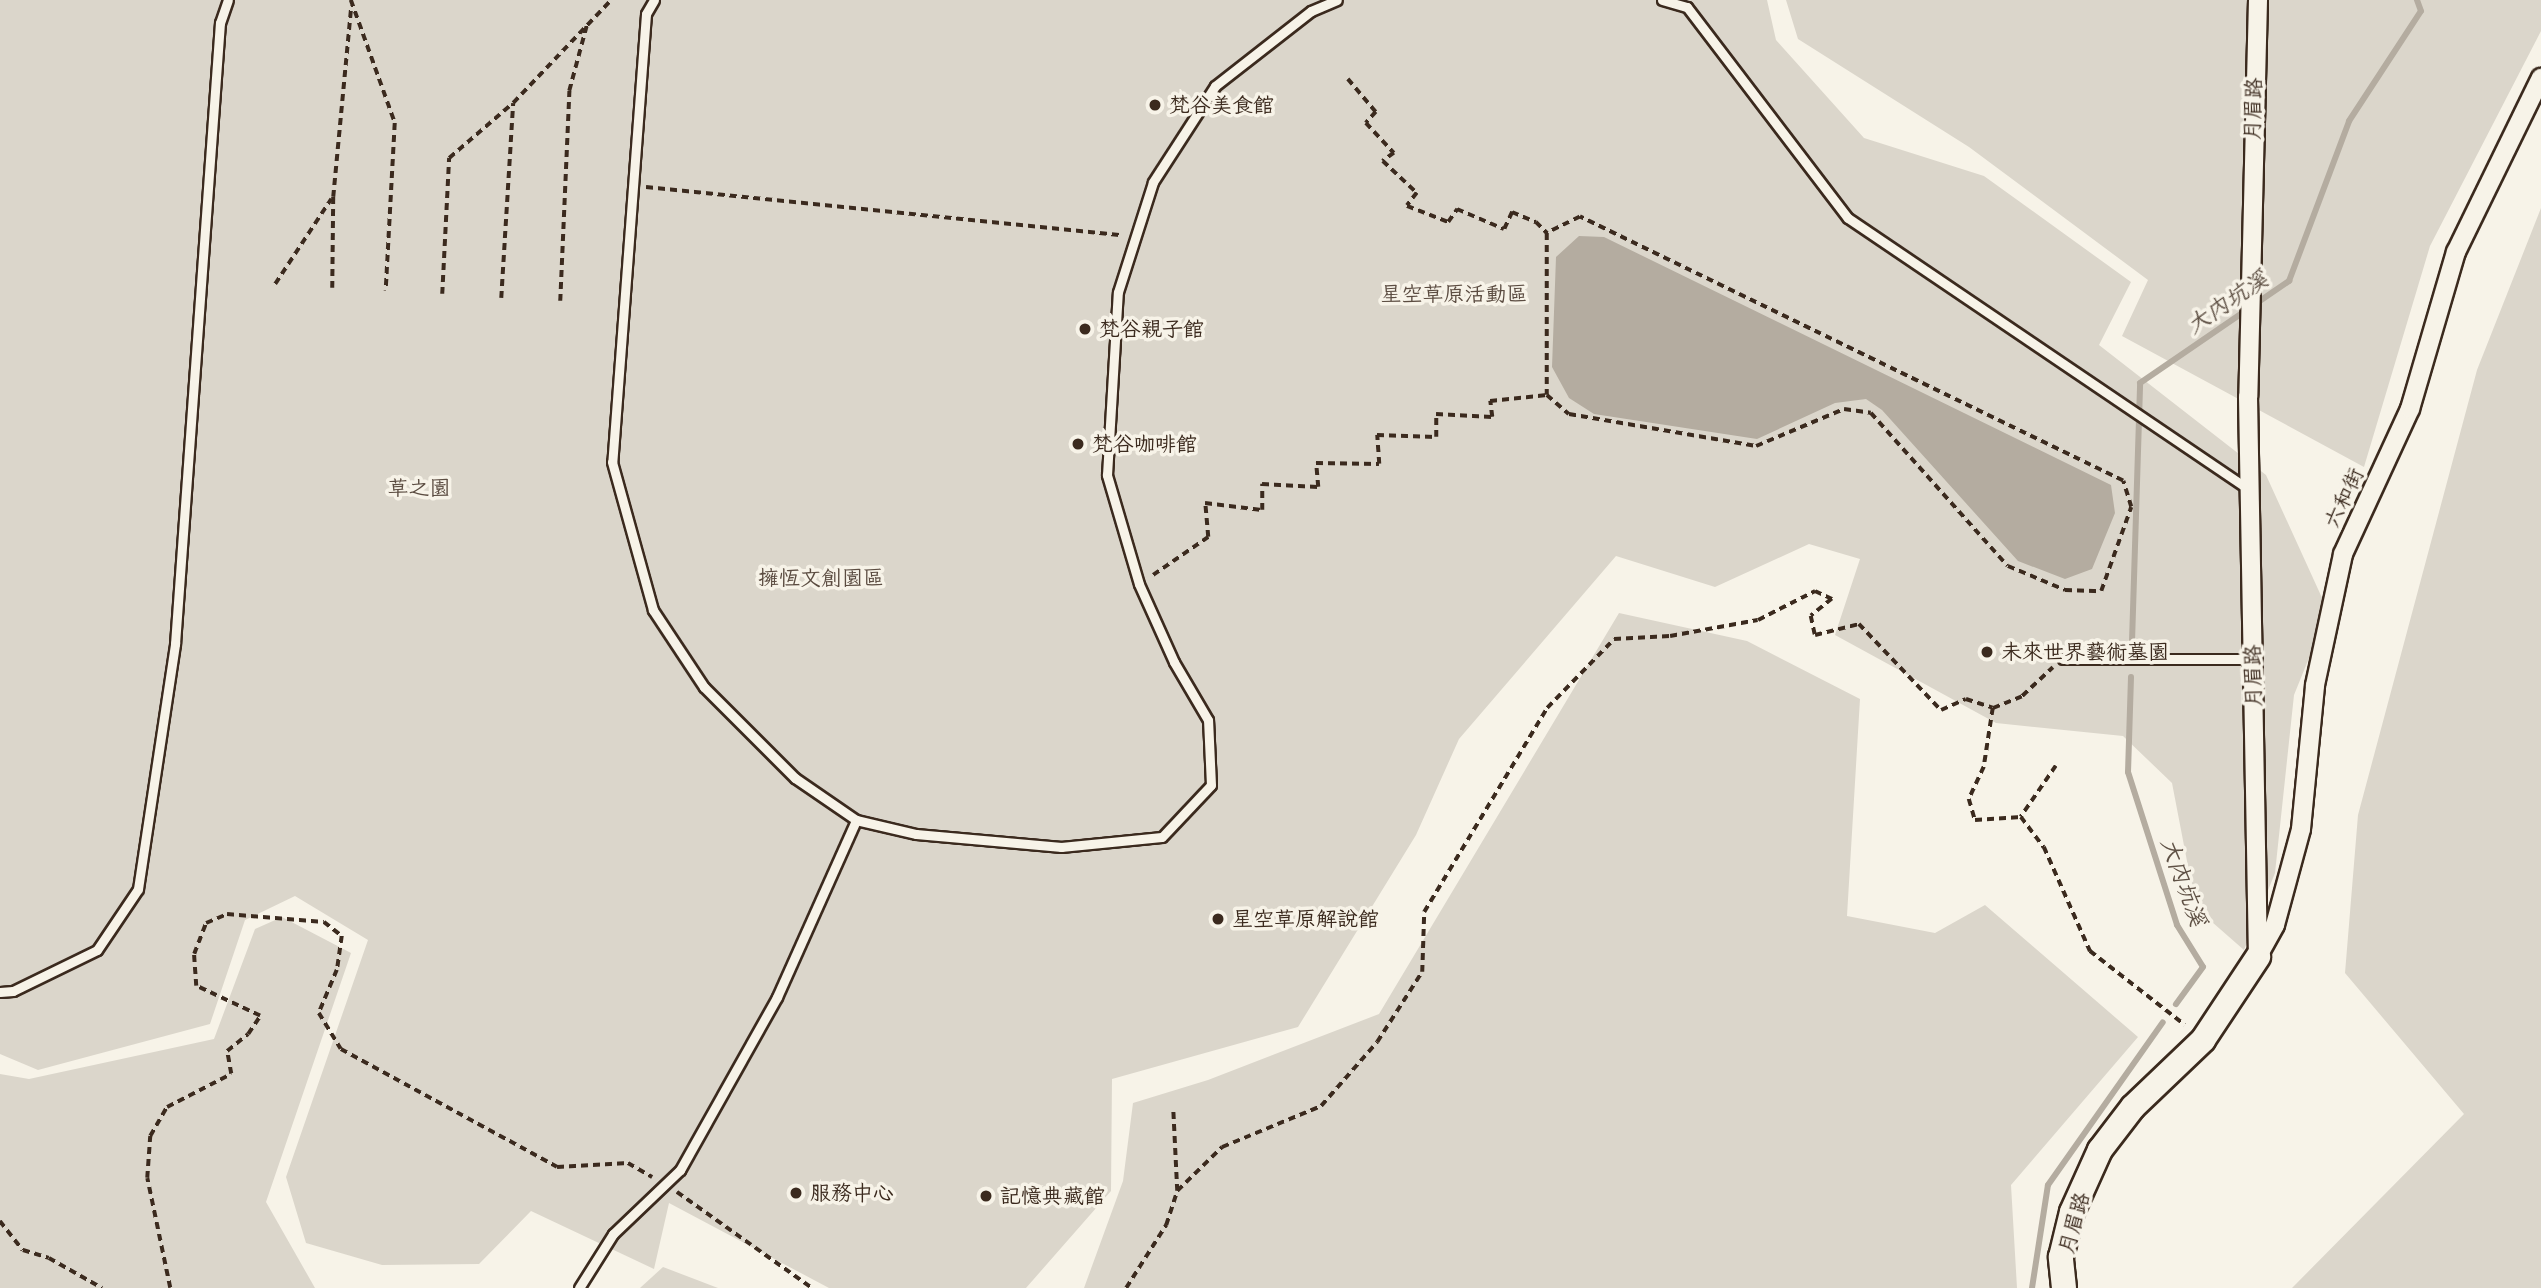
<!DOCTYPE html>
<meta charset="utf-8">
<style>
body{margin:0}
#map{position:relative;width:2541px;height:1288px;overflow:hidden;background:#f7f3e8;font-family:"Patrick Hand","LXGW WenKai TC",sans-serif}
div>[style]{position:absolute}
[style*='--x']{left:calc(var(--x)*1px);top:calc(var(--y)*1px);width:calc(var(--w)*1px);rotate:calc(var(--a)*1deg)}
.green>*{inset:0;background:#dbd6cb}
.water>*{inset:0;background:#b4aca0}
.stream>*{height:6px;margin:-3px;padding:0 3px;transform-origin:3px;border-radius:3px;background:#b4aca0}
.path>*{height:3.5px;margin-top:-1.75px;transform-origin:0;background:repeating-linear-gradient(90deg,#3b2a1e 0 7px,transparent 0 12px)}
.roads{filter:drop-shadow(2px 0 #3b2a1e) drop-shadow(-2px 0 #3b2a1e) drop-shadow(0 2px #3b2a1e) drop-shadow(0 -2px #3b2a1e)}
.lane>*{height:9px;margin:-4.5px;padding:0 4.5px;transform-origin:4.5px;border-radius:4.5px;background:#f7f3e8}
.street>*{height:18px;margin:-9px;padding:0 9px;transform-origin:9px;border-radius:9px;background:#f7f3e8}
.secondary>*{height:24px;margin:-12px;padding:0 12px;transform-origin:12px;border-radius:12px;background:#f7f3e8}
.dots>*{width:19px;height:19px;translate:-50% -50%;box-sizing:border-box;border:4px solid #f7f3e8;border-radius:50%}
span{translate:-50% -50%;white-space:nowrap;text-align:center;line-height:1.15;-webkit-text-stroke:7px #f7f3e8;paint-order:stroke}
.poi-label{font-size:21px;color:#3b2a1e}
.left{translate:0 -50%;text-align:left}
.street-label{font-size:21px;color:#3b2a1e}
.park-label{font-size:21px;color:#5b4c41}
.water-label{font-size:23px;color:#5f5145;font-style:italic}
</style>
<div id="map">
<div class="green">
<i style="clip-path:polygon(0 0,1767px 0,1776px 40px,1864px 138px,1984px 176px,2131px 282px,2099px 345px,2266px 475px,2328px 611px,2294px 695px,2275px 873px,2244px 950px,2196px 908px,2172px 783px,2123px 736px,1996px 723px,1835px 635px,1860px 559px,1809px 544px,1715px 587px,1616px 556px,1459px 739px,1416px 835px,1298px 1027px,1112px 1079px,1111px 1191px,1026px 1288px,829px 1288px,669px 1203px,654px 1269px,531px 1211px,479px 1264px,382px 1265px,306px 1243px,286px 1177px,368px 940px,295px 896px,245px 920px,210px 1024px,38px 1070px,0 1054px)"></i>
<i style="clip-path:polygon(1786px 0,2541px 0,2541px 31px,2430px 246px,2364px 467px,2122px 336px,2148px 280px,1969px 147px,1798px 39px)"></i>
<i style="clip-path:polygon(2541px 208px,2541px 1288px,2292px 1288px,2464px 1114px,2345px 973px,2358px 815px,2477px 370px)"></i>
<i style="clip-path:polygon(1619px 613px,1747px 641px,1860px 699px,1847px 916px,1935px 933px,1985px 905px,2138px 1037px,2011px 1185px,2017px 1288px,1084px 1288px,1123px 1181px,1133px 1103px,1208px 1080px,1379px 1014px)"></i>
<i style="clip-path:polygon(282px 917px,351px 953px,266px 1202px,315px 1288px,0 1288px,0 1074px,29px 1079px,214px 1039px,255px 929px)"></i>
<i style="clip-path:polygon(663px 1267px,718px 1288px,640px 1288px)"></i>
</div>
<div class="water">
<i style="clip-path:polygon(1579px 236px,1604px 237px,2111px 485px,2115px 513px,2092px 569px,2065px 579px,2018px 561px,1882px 410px,1866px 399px,1835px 403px,1757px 439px,1594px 414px,1569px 398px,1552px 367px,1556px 257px)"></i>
</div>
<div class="stream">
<i style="--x:2132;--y:642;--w:259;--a:-88.2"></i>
<i style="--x:2140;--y:383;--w:181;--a:-34.4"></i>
<i style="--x:2289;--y:281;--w:171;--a:-69.4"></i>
<i style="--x:2349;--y:121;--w:131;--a:-56.8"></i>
<i style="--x:2421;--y:11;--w:12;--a:-110"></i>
<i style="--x:2131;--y:677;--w:95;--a:91.8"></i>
<i style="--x:2128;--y:772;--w:161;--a:72.2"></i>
<i style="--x:2177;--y:925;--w:49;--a:58.2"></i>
<i style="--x:2203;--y:967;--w:46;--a:126.1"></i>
<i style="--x:2032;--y:1288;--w:104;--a:-81.2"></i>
<i style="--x:2048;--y:1185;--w:199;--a:-54.8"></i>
</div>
<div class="path">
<i style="--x:351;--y:0;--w:131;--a:70.3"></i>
<i style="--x:395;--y:123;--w:168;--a:93.1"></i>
<i style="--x:1348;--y:79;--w:43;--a:49.7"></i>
<i style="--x:1376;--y:112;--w:15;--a:132"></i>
<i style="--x:1366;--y:123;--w:41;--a:47"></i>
<i style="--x:1394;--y:153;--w:14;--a:144"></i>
<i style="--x:1383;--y:161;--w:47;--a:43.3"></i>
<i style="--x:1417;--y:193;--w:16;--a:128"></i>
<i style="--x:1407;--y:206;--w:44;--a:21.3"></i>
<i style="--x:1448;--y:222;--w:16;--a:-55"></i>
<i style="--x:1457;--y:209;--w:51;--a:23.1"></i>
<i style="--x:1504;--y:229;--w:19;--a:-65"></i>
<i style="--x:1512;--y:212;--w:26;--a:23"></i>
<i style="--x:1536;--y:222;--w:16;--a:45"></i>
<i style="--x:646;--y:187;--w:478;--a:5.8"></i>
<i style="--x:275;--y:284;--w:102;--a:-56.6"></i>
<i style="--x:332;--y:288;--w:91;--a:-89.4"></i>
<i style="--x:333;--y:197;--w:192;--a:-84.6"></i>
<i style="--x:442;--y:294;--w:136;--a:-87.1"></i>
<i style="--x:449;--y:158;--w:84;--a:-40.7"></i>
<i style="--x:513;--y:103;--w:142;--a:-46.4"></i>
<i style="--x:501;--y:298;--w:195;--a:-86.5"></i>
<i style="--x:560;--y:301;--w:210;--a:-87.5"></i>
<i style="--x:569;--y:91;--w:69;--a:-75"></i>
<i style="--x:1153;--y:575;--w:67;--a:-34.6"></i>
<i style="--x:1208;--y:537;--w:34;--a:-95"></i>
<i style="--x:1205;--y:503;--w:57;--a:7"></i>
<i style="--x:1262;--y:510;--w:26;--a:-90"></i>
<i style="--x:1262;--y:484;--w:56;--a:3.1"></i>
<i style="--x:1318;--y:487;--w:24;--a:-95"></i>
<i style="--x:1316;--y:463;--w:63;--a:0.9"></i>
<i style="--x:1379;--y:464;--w:29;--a:-94"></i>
<i style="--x:1377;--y:435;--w:59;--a:1.9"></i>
<i style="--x:1436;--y:437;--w:23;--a:-90"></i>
<i style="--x:1436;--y:414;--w:56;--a:3.1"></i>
<i style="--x:1492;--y:417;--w:16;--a:-97"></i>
<i style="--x:1490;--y:401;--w:57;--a:-6"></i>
<i style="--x:1547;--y:395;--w:29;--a:41"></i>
<i style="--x:1569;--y:414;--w:190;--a:9.7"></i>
<i style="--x:1756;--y:446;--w:95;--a:-22.8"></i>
<i style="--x:1844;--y:409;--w:27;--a:8"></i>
<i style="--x:1871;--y:413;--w:205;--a:48.2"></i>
<i style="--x:2008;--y:566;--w:62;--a:22.8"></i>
<i style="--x:2065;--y:590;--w:36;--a:2"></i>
<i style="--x:2101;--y:591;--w:89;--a:-70.3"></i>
<i style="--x:2131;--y:507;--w:27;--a:-107"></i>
<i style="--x:2123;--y:481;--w:604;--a:-154.07"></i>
<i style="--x:1580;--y:217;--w:37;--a:154"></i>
<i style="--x:1547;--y:233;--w:162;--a:90"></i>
<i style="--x:1993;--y:708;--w:60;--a:98.7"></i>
<i style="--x:1984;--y:767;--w:35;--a:115"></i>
<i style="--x:1969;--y:799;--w:22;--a:74"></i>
<i style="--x:1975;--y:820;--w:46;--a:-3.7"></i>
<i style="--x:2056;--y:766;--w:62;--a:124.5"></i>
<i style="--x:2021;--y:817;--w:38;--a:53"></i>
<i style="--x:2044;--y:847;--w:114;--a:66.1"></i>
<i style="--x:2090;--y:951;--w:120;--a:37.9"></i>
<i style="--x:1177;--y:1191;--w:63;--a:-44.4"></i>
<i style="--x:1222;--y:1147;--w:107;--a:-22.5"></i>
<i style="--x:1321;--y:1106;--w:85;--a:-48.8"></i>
<i style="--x:1377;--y:1042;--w:83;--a:-57.3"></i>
<i style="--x:1422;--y:972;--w:60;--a:-88.1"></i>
<i style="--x:1424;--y:912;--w:238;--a:-58.9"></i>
<i style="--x:1547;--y:708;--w:96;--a:-45.8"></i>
<i style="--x:1614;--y:639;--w:56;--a:-3.1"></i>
<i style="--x:1670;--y:636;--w:89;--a:-10.3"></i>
<i style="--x:1758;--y:620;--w:64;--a:-27"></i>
<i style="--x:1815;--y:591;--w:19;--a:25"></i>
<i style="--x:1832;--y:599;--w:27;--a:141"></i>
<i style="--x:1811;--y:616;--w:19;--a:78"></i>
<i style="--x:1815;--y:635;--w:45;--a:-14"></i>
<i style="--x:1859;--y:624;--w:119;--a:46.4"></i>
<i style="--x:1941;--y:710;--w:27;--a:-24"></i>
<i style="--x:1966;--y:699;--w:28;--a:18"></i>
<i style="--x:1993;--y:708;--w:31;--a:-22"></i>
<i style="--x:2022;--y:696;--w:42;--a:-43.1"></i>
<i style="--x:677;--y:1192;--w:166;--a:35.4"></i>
<i style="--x:0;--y:1221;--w:37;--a:52"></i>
<i style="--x:23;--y:1250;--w:27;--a:17"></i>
<i style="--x:49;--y:1258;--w:61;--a:29.5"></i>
<i style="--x:170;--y:1288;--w:112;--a:-101.8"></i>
<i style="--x:147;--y:1178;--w:42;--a:-85.9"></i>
<i style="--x:150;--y:1136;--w:34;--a:-60"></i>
<i style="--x:167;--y:1107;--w:72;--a:-27.3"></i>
<i style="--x:231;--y:1074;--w:23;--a:-100"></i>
<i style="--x:227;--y:1051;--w:27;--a:-39"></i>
<i style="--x:248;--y:1034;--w:22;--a:-56"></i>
<i style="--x:260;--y:1016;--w:71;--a:-154.9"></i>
<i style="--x:196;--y:986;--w:32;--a:-94"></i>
<i style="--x:194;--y:954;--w:33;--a:-69"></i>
<i style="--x:206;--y:923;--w:23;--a:-23"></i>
<i style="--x:227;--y:914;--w:97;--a:4.7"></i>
<i style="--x:324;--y:922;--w:23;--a:38"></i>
<i style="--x:342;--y:936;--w:34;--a:98"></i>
<i style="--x:337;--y:970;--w:47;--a:112.7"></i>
<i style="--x:319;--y:1013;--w:42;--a:58.6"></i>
<i style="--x:341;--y:1049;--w:246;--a:28.6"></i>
<i style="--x:557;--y:1167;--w:71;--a:-3.2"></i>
<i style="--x:628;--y:1163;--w:28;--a:30"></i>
<i style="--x:1126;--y:1288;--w:75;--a:-57.6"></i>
<i style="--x:1166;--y:1225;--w:36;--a:-72"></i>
<i style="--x:1177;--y:1191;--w:82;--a:-92.8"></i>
</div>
<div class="roads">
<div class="lane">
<i style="--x:654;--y:0;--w:16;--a:120"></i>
<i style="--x:646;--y:14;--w:449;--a:94.3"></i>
<i style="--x:612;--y:462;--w:154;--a:74.5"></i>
<i style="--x:653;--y:610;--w:92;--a:56.5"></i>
<i style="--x:704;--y:687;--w:129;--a:45"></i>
<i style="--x:795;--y:778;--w:74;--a:34.5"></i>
<i style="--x:856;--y:820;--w:62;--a:13.1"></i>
<i style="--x:916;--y:834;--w:146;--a:5.1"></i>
<i style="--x:1061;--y:847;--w:101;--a:-5.7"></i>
<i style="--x:1162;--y:837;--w:71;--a:-46.7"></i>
<i style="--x:1211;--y:785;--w:65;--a:-92.6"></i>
<i style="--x:1208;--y:720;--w:67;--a:-120.4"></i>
<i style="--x:1174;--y:662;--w:85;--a:-114.2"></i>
<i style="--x:1139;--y:584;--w:114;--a:-106.4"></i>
<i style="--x:1107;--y:475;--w:183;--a:-86.6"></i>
<i style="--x:1118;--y:292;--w:115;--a:-72.3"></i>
<i style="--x:1153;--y:182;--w:114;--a:-57.1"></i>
<i style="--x:1215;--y:86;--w:122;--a:-38"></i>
<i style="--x:1311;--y:11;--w:28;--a:-23"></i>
<i style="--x:1662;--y:0;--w:26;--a:16"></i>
<i style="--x:1687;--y:7;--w:265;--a:52.7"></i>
<i style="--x:1848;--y:218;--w:484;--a:34.1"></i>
<i style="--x:2063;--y:659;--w:190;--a:0"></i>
<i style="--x:0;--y:992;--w:13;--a:-4"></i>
<i style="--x:13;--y:991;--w:93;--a:-26"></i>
<i style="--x:97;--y:950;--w:73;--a:-56.1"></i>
<i style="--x:138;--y:889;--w:248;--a:-81.4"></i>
<i style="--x:175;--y:644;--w:623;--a:-85.86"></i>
<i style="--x:220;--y:23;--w:24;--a:-71"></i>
<i style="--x:579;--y:1288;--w:64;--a:-57.8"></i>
<i style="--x:613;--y:1234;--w:93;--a:-43.7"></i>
<i style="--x:680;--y:1170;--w:198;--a:-60.7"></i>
<i style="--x:777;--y:997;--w:194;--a:-65.9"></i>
</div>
<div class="street">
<i style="--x:2258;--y:0;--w:397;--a:91.4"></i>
<i style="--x:2248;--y:397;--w:560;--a:88.98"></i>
<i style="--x:2259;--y:954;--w:33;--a:-61"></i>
<i style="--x:2275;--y:925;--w:99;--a:-74.8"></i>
<i style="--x:2301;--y:829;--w:145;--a:-84.4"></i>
<i style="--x:2315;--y:685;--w:134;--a:-77.9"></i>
<i style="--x:2343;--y:554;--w:160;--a:-65.2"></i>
<i style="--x:2410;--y:409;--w:164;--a:-73.7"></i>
<i style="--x:2456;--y:252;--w:194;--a:-64"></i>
</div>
<div class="secondary">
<i style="--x:2064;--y:1288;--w:31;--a:-96"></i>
<i style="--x:2061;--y:1257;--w:46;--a:-76.3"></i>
<i style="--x:2072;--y:1212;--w:68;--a:-65.7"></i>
<i style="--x:2100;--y:1150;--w:54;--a:-52.5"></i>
<i style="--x:2133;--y:1107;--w:97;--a:-43.7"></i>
<i style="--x:2203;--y:1040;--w:100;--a:-56.5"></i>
</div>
</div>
<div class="dots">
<i style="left:1155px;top:105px;background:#3b2a1e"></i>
<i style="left:1085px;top:329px;background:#3b2a1e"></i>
<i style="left:1078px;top:444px;background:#3b2a1e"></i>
<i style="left:1987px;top:652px;background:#3b2a1e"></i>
<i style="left:1218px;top:919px;background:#3b2a1e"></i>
<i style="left:796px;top:1193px;background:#3b2a1e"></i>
<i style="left:986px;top:1196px;background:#3b2a1e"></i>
</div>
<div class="poi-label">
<span class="left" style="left:1169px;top:105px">梵谷美食館</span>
<span class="left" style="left:1099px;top:329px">梵谷親子館</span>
<span class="left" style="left:1092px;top:444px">梵谷咖啡館</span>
<span class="left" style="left:2001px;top:652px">未來世界藝術墓園</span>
<span class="left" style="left:1232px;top:919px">星空草原解說館</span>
<span class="left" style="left:810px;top:1193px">服務中心</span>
<span class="left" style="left:1000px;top:1196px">記憶典藏館</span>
</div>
<div class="street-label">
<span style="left:2253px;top:109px;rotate:-88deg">月眉路</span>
<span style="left:2344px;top:498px;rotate:-65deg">六和街</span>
<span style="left:2253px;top:676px;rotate:-91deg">月眉路</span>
<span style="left:2074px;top:1223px;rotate:-74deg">月眉路</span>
</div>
<div class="park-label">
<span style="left:1454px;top:294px">星空草原活動區</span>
<span style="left:419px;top:488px">草之園</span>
<span style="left:821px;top:578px">擁恆文創園區</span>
</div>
<div class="water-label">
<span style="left:2227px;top:302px;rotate:-34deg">大內坑溪</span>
<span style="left:2184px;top:882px;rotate:70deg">大內坑溪</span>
</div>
</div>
